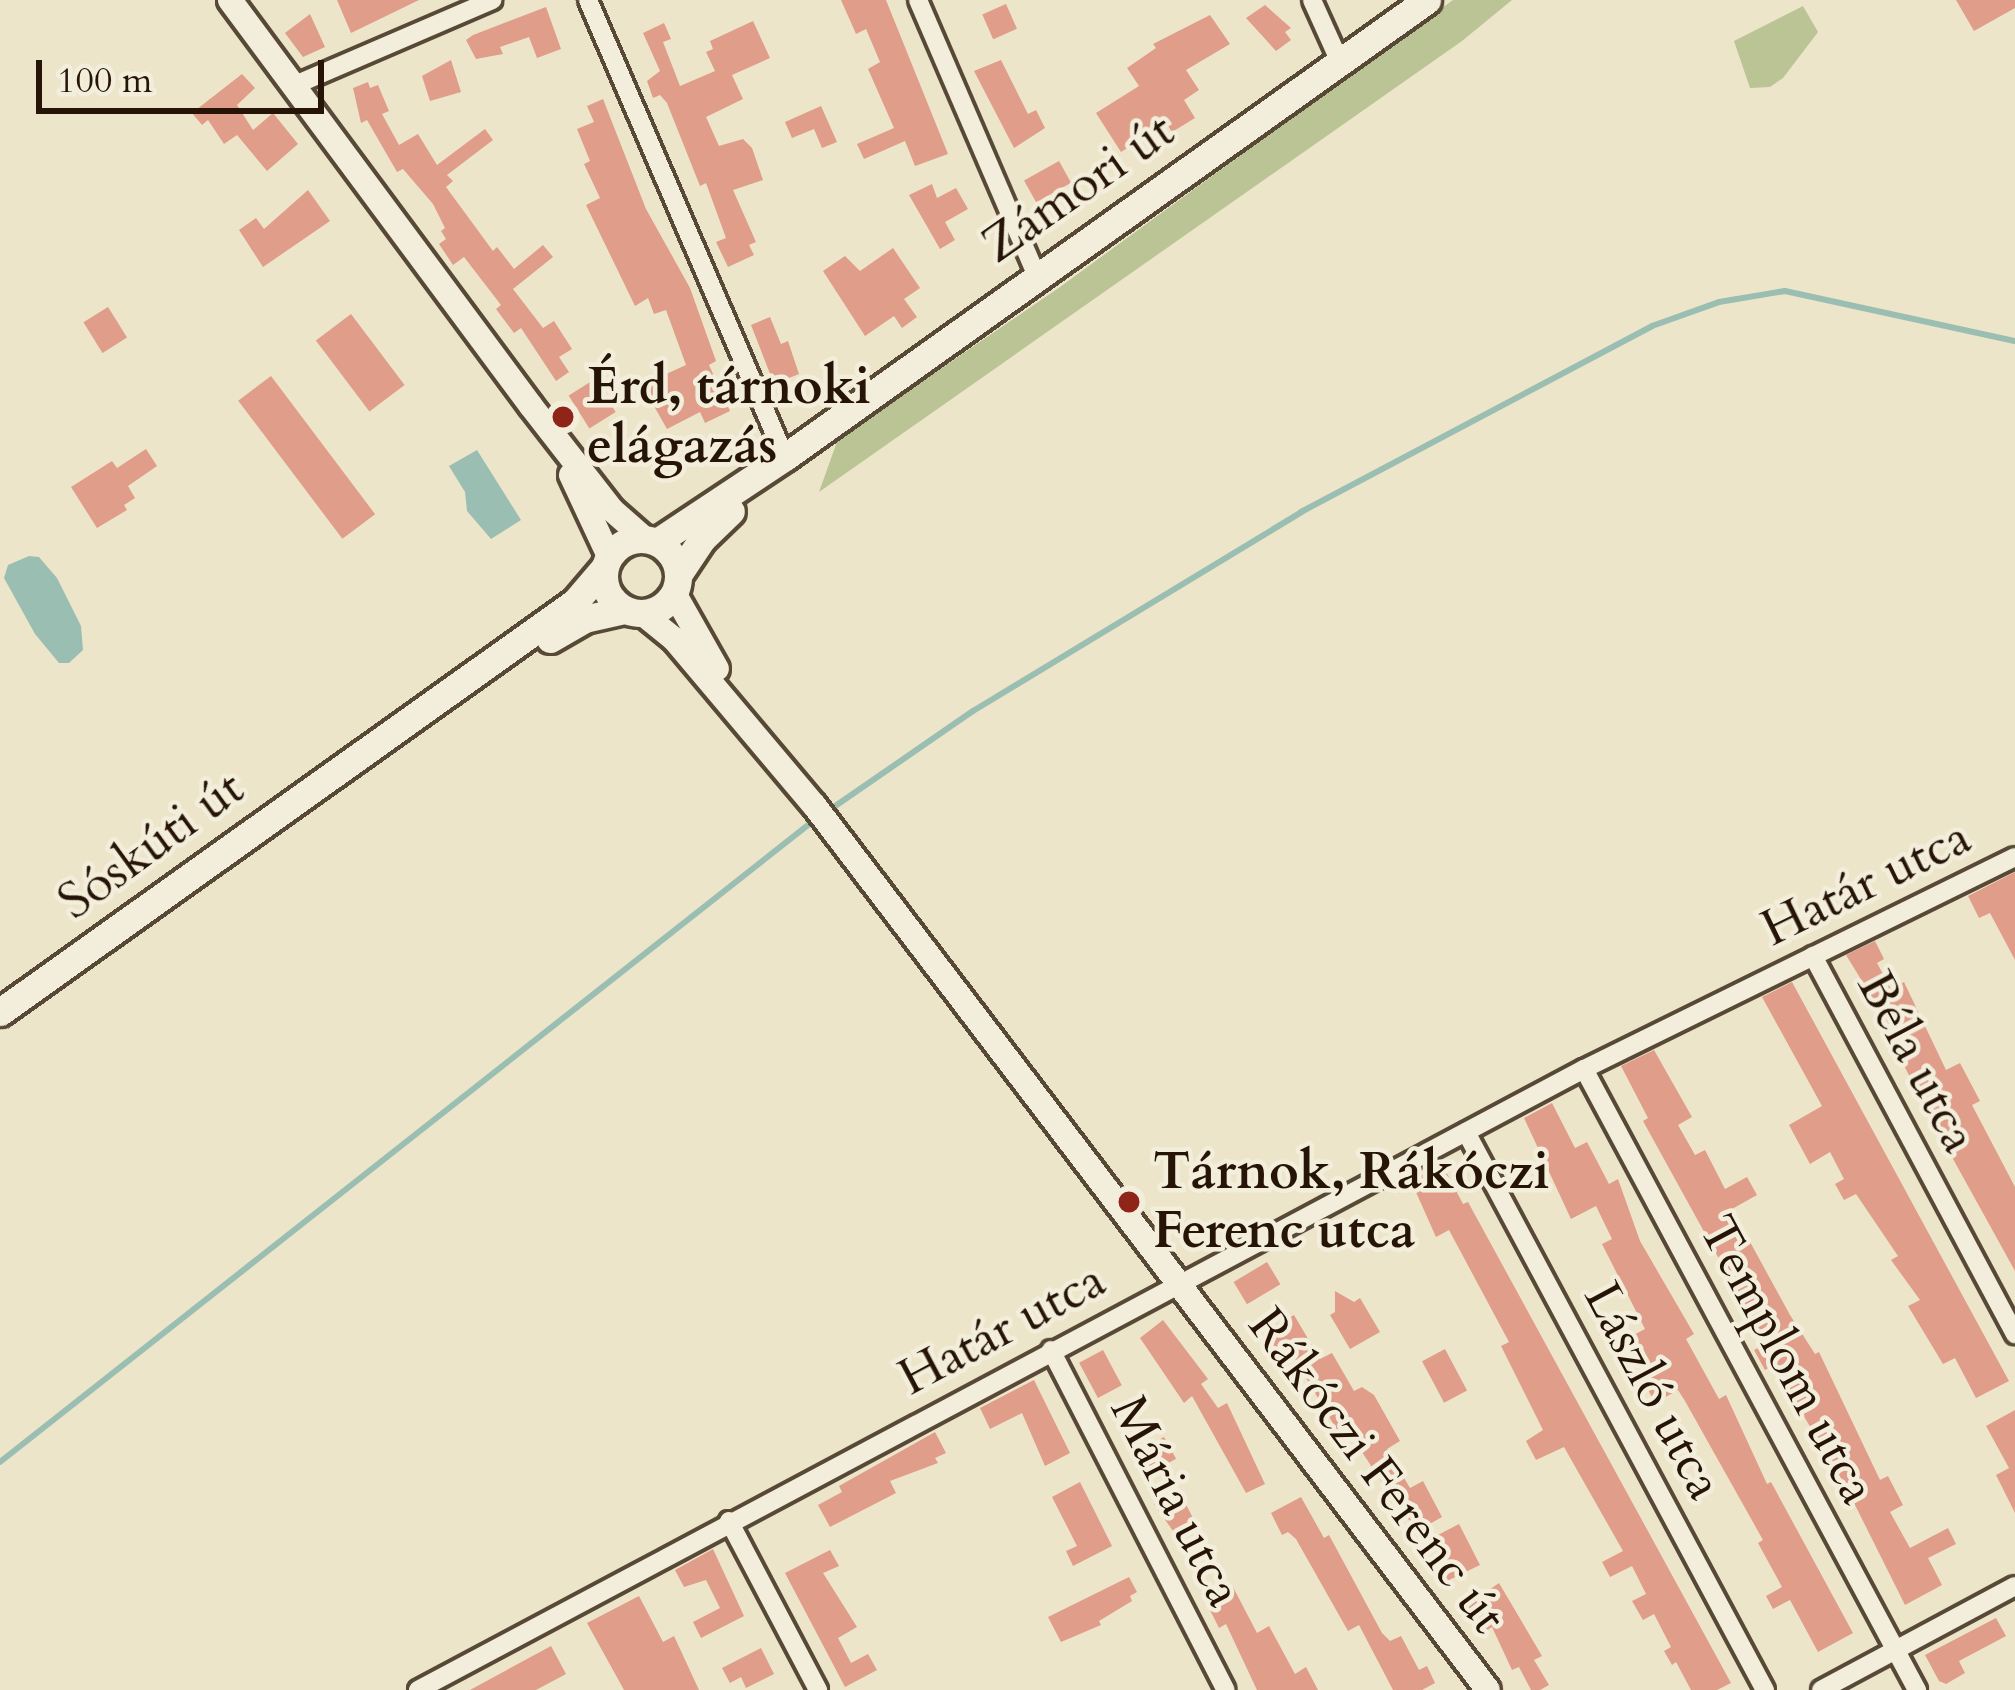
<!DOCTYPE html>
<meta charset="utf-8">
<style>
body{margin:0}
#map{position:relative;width:2015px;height:1690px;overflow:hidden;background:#ede5c9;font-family:Cardo,serif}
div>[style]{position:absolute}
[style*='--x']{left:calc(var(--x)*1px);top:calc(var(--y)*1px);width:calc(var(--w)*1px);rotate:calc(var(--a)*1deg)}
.green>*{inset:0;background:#bac495}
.water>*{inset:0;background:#9abfb2}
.stream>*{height:6px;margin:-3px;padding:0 3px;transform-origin:3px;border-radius:3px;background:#9abfb2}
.building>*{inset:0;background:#df9d8a;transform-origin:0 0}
.roads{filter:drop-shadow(3px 0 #584937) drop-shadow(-3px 0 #584937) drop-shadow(0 3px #584937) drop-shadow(0 -3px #584937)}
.minor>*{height:18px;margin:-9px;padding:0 9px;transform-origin:9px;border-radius:9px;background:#f3eedc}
.tertiary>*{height:24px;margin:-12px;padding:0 12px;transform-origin:12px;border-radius:12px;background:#f3eedc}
.secondary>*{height:27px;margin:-13.5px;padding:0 13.5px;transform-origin:13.5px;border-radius:13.5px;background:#f3eedc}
.secondary>.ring{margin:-13.5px;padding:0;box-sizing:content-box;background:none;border:27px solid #f3eedc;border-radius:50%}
.dots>*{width:33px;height:33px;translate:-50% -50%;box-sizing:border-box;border:6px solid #f3eedc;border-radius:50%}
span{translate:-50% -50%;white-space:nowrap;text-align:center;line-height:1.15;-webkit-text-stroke:9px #f3eedc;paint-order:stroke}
.street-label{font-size:51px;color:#261506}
.poi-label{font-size:51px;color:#261506;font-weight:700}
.left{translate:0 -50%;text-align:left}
.scale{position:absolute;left:36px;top:60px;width:288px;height:54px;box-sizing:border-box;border:6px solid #261506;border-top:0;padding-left:15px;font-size:36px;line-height:42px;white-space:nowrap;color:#261506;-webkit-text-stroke:9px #f3eedc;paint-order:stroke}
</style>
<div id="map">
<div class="green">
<i style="clip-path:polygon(1453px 0,1512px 0,1462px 41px,819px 492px,838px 439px,1060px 287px)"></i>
<i style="clip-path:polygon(1803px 6px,1818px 32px,1783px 78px,1770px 87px,1750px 88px,1734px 41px)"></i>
</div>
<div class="water">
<i style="clip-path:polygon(477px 450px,521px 520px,491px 539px,467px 511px,465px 492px,449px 466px)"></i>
<i style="clip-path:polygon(29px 556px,39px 557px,57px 578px,81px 626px,83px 650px,69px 663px,59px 663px,35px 634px,4px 578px,8px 565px)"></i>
</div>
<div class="stream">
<i style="--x:828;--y:811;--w:176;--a:-34.6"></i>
<i style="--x:973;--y:711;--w:384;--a:-31.2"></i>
<i style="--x:1301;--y:512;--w:397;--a:-27.9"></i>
<i style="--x:1652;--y:326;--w:71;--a:-19.7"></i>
<i style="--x:1719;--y:302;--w:67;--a:-9.5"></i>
<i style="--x:1785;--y:291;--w:235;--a:12.3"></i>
<i style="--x:0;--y:1462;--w:1040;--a:-38.25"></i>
</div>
<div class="building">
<i style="clip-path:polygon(337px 0,419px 0,351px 33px)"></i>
<i style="clip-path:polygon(841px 0,886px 0,948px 154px,915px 166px,905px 141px,864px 159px,857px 144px,894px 128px,868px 69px,880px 62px,866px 29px,856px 34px)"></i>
<i style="clip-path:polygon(1956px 0,2015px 0,2015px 8px,1974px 31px)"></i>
<i style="left:1006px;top:4px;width:27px;height:26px;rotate:66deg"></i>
<i style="clip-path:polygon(1265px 5px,1291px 28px,1285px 32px,1291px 40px,1276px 51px,1246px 18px)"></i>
<i style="clip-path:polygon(546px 7px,561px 49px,537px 58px,529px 37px,500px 47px,503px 54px,476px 59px,466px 40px,473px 35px)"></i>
<i style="clip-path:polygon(310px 14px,325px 47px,303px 57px,285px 33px)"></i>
<i style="clip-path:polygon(1210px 15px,1230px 44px,1186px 70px,1199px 90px,1184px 100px,1195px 118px,1172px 132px,1166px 123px,1121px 152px,1096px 113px,1139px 86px,1127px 68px,1156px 48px,1153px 44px)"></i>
<i style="clip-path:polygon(753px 21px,770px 58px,732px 75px,743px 99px,706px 117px,719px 146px,743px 139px,752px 148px,763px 180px,733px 190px,756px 242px,749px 245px,754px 255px,728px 267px,716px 242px,726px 238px,706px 183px,700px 186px,667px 103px,660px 95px,653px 98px,647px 81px,660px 71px,643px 33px,664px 23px,671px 39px,663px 42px,680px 86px,715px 71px,706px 52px,713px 49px,710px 41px)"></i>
<i style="clip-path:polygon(451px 60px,461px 92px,430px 101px,422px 76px)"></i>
<i style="clip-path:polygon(1001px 60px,1028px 114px,1036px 110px,1045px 128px,1014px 148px,974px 71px)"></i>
<i style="clip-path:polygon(242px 74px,255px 88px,237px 105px,253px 130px,273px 113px,298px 144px,267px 171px,237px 135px,224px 144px,208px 120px,202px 125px,192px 113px)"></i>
<i style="clip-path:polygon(368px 82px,370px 88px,378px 85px,389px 111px,382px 114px,399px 145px,418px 134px,437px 165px,485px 129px,493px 140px,447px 175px,453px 181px,446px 187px,493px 251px,497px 247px,514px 269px,543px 245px,553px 257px,513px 289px,543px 328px,554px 321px,572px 349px,559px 357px,569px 372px,556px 381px,521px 328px,514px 333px,496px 309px,501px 305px,464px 257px,453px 265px,439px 244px,446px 239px,441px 231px,445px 228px,433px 204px,403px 169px,397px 172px,367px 120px,361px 123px,353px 88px)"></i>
<i style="clip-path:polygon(603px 99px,646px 209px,690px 288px,716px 361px,709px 365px,730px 411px,705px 423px,700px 412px,667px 429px,642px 385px,686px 365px,666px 310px,654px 314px,648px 298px,635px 306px,586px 205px,600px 198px,584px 164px,590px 161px,577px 129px,594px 122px,587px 106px)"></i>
<i style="clip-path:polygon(821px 106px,837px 142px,822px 148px,814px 129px,792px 138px,785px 122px)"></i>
<i style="left:1059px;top:161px;width:25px;height:40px;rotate:61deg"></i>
<i style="clip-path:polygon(932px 184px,937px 198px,956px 188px,968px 209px,945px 222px,955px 240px,940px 249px,909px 195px)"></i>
<i style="clip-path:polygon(308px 190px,330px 221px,263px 267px,239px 230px,256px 218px,264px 229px)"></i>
<i style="clip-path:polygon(893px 248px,920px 288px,904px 299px,917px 317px,902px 328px,894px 316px,865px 336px,823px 271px,845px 256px,860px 271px)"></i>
<i style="left:108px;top:307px;width:36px;height:29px;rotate:58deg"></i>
<i style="left:351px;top:314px;width:89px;height:44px;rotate:53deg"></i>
<i style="clip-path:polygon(770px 317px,781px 344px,788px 341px,799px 374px,774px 384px,751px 325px)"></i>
<i style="left:271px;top:376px;width:173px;height:41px;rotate:53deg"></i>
<i style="left:595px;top:379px;width:39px;height:31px;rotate:58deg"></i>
<i style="clip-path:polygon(146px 449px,157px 466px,128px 486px,135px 498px,124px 505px,127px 510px,97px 528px,71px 487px,112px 461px,117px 468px)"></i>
<i style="clip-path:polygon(2015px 872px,2015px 960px,1990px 913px,1979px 918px,1968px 896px)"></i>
<i style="clip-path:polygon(1875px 941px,1884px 959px,1877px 963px,1891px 989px,1904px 982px,1946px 1070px,1960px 1063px,1980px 1101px,1972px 1105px,2015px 1187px,2015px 1271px,1937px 1130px,1893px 1044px,1899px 1041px,1846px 955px)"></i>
<i style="clip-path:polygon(1792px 982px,2009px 1381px,1976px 1398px,1955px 1358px,1943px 1364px,1908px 1306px,1920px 1300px,1891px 1260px,1898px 1256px,1856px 1194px,1844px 1200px,1835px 1184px,1844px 1179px,1830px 1152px,1810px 1164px,1789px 1125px,1822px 1106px,1762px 997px)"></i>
<i style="clip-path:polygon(1654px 1050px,1692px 1117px,1678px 1125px,1695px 1155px,1705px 1150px,1725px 1189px,1747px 1177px,1757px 1195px,1732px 1209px,1790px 1315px,1815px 1354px,1819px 1352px,1880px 1480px,1888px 1476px,1903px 1505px,1890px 1512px,1910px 1548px,1948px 1528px,1956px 1544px,1928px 1558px,1942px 1585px,1905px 1605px,1844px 1483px,1773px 1365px,1765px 1370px,1754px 1350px,1766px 1344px,1643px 1121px,1648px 1118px,1621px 1066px)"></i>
<i style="clip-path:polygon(1552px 1103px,1575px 1148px,1587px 1142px,1609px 1184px,1618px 1179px,1640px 1241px,1694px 1334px,1686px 1339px,1719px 1399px,1726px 1395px,1767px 1484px,1771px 1482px,1853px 1633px,1818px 1652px,1790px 1600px,1773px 1609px,1766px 1596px,1782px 1587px,1758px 1543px,1763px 1540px,1685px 1401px,1678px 1390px,1655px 1403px,1645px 1384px,1651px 1381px,1628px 1338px,1645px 1329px,1602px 1244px,1612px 1239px,1596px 1206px,1571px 1219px,1524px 1118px)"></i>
<i style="clip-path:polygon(1442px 1164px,1463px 1204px,1468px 1202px,1731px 1683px,1717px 1690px,1691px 1690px,1676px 1662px,1672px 1665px,1664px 1651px,1671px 1647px,1654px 1614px,1643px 1620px,1632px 1601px,1646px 1594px,1632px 1566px,1610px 1577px,1602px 1562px,1623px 1551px,1564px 1447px,1536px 1460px,1526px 1441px,1543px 1430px,1501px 1346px,1509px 1342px,1449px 1230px,1436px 1237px,1411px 1181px)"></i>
<i style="left:1267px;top:1262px;width:26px;height:39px;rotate:59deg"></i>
<i style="clip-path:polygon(1335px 1291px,1354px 1302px,1360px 1298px,1380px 1332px,1350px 1349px,1330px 1315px,1335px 1312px)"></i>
<i style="clip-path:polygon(1294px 1315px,1320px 1359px,1332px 1353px,1354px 1391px,1362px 1387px,1374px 1395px,1400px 1441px,1387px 1449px,1410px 1488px,1423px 1481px,1442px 1517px,1426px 1526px,1421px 1517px,1412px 1522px,1405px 1517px,1352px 1437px,1344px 1442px,1292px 1354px,1282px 1359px,1265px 1331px)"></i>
<i style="clip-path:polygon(1163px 1320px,1208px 1379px,1201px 1384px,1218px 1408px,1227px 1403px,1265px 1484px,1246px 1493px,1192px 1396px,1184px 1403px,1140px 1338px)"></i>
<i style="left:1445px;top:1349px;width:47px;height:26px;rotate:62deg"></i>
<i style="left:1103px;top:1350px;width:40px;height:27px;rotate:62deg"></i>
<i style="clip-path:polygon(1034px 1380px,1070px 1453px,1045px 1466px,1022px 1413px,990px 1429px,980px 1408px)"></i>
<i style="clip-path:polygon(2015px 1410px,2015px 1513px,1996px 1475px,2009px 1468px,1986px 1426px)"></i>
<i style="clip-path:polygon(935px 1432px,946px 1453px,935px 1458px,938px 1463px,890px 1481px,896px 1493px,830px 1527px,818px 1505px,842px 1492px,839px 1486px)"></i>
<i style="left:1164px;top:1437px;width:25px;height:33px;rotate:61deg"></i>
<i style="clip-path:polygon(1080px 1482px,1112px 1546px,1073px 1566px,1066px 1551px,1077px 1546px,1052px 1497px)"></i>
<i style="clip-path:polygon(1179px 1491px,1194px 1520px,1173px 1531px,1154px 1504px)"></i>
<i style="clip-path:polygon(1301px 1497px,1324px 1538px,1329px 1535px,1382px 1633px,1390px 1641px,1401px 1636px,1419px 1670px,1427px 1666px,1435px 1683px,1422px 1690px,1393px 1690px,1359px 1625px,1348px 1631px,1296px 1539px,1288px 1532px,1282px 1535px,1271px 1513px)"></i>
<i style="clip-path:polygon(1459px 1524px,1480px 1565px,1443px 1583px,1431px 1558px,1446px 1551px,1438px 1535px)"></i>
<i style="clip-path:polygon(713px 1549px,744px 1616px,701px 1638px,693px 1622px,720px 1608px,706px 1580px,684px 1587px,675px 1570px)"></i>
<i style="clip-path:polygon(830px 1550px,839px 1566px,823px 1573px,857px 1627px,838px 1638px,851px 1663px,868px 1654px,877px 1670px,845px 1687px,785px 1573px)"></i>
<i style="clip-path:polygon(1129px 1577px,1137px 1592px,1130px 1596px,1132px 1601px,1099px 1621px,1101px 1625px,1061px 1642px,1048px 1617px)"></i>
<i style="clip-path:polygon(1499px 1583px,1542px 1656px,1534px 1660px,1549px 1685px,1540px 1690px,1531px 1690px,1519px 1667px,1512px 1670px,1492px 1627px,1482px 1634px,1463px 1608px)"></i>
<i style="clip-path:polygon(1233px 1587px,1257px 1633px,1269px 1626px,1295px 1674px,1306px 1667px,1318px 1690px,1257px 1690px,1226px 1624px,1219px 1628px,1206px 1602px)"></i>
<i style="clip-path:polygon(639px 1596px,663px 1642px,674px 1636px,699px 1690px,624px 1690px,587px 1623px)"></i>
<i style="clip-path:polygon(1996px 1618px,2006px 1636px,1959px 1661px,1965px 1673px,1946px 1684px,1939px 1681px,1925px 1655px)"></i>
<i style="clip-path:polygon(551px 1646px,566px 1674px,536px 1690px,470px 1690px)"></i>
<i style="clip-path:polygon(761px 1648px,774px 1674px,746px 1688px,741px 1677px,730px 1683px,722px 1668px)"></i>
</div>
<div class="roads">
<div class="minor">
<i style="--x:588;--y:0;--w:498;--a:66.7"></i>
<i style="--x:918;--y:0;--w:301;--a:66.7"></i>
<i style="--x:1312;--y:0;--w:68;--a:65.7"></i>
<i style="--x:295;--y:85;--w:215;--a:-23.3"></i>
<i style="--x:1813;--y:956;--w:429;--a:61.9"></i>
<i style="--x:1584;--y:1069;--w:705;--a:61.8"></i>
<i style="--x:1466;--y:1132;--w:633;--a:61.82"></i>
<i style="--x:1051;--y:1350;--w:382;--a:62.8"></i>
<i style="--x:729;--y:1521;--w:191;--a:62.2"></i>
<i style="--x:418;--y:1690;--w:1321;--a:-28.04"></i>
<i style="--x:1584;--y:1069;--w:480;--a:-26.2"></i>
<i style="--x:1821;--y:1690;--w:220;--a:-28.2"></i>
</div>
<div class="tertiary">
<i style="--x:230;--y:0;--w:505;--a:53.45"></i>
<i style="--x:531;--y:406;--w:132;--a:52.1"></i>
<i style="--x:612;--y:510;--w:44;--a:41.3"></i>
<i style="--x:571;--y:475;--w:89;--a:64.9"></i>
<i style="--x:674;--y:593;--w:87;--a:60.5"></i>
<i style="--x:643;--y:614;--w:40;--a:39"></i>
<i style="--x:674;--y:639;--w:217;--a:49.9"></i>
<i style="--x:814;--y:805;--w:1112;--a:52.71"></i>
</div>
<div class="secondary">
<i class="ring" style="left:604px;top:539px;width:47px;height:47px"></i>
<i style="--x:657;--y:542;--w:154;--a:-33.6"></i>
<i style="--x:785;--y:457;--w:788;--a:-35.44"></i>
<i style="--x:678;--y:575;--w:43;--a:-56.3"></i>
<i style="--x:702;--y:539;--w:40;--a:-44"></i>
<i style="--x:550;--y:639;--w:39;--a:-30"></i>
<i style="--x:584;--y:619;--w:41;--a:-12.7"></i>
<i style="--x:0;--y:1012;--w:706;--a:-35.49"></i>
<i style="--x:575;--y:602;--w:45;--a:-49.5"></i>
</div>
</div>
<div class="dots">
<i style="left:563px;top:417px;background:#8f2418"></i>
<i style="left:1129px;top:1202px;background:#8f2418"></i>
</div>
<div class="street-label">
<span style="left:1078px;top:188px;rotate:-35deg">Zámori út</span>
<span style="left:151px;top:845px;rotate:-36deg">Sóskúti út</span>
<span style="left:1866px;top:883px;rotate:-26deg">Határ utca</span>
<span style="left:1917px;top:1062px;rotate:62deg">Béla utca</span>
<span style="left:1002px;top:1329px;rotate:-28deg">Határ utca</span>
<span style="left:1787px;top:1360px;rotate:62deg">Templom utca</span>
<span style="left:1653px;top:1391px;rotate:62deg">László utca</span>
<span style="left:1377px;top:1471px;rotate:53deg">Rákóczi Ferenc út</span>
<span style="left:1176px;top:1501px;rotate:63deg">Mária utca</span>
</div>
<div class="poi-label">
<span class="left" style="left:587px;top:417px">Érd, tárnoki<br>elágazás</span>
<span class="left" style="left:1153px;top:1202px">Tárnok, Rákóczi<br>Ferenc utca</span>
</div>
<div class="scale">100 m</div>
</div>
